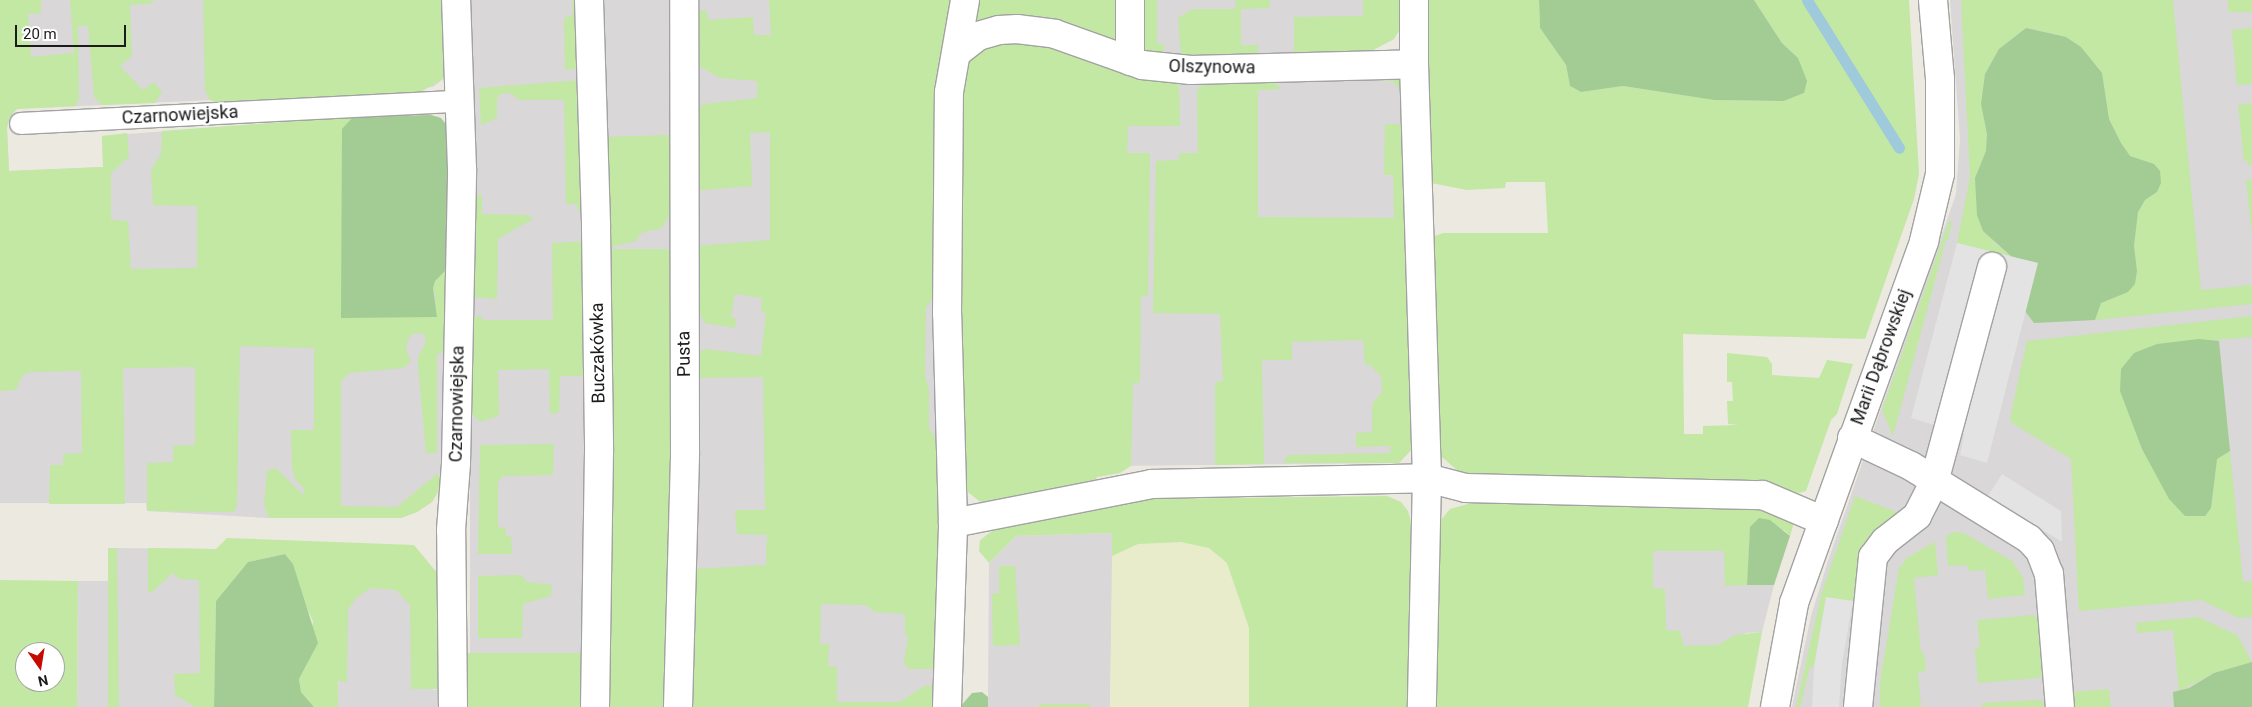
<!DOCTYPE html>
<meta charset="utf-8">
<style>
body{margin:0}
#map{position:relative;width:2252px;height:707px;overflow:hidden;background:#ece9e0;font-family:Roboto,sans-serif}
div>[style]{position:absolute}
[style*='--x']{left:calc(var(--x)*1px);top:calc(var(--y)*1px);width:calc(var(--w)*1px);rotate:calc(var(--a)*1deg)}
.residential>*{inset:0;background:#d9d7d7;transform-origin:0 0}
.farmland>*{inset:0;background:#e8ecca}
.grass>*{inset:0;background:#c2e8a4;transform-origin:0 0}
.forest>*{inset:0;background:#a2cc94}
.parking>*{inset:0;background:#e3e3e3}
.stream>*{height:11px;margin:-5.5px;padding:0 5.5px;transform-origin:5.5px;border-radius:5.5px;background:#9fcadb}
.roads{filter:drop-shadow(1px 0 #a2a2a2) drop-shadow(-1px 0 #a2a2a2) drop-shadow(0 1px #a2a2a2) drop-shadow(0 -1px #a2a2a2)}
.service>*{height:21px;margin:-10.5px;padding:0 10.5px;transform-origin:10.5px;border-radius:10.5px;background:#fff}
.minor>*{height:28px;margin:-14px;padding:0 14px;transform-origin:14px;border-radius:14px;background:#fff}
span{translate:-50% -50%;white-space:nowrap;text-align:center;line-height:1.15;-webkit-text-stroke:4.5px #fff;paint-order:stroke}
.street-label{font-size:18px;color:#1b1b1b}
.north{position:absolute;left:15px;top:642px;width:50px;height:50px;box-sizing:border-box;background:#fff;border:1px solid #a4a4a4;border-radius:50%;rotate:167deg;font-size:14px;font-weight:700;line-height:20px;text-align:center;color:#1b1b1b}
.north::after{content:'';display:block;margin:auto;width:18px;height:22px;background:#c50a00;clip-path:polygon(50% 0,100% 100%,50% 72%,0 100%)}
.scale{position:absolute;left:15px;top:25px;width:111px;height:22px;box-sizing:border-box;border:2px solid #1b1b1b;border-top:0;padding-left:6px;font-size:15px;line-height:18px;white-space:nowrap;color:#1b1b1b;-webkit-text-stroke:4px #fff;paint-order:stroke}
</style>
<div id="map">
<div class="residential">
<i style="clip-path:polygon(0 0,446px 0,443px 79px,433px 87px,218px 103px,210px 100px,17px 109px,9px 118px,7px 128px,9px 171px,103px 167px,102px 136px,353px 117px,431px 115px,441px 118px,450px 347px,440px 488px,432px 502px,417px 512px,401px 518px,269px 518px,147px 511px,146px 503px,0 503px)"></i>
<i style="left:470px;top:0;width:487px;height:707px"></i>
<i style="clip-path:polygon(973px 0,1405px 0,1394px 39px,1371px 51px,1210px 58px,1150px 58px)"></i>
<i style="clip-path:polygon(1950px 0,2252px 0,2252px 707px,1792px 707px,1811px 616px,1828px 561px,1956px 194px,1960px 139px)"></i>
<i style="clip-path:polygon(1122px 65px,1381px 73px,1402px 83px,1411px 450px,1399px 463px,1113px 466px)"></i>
<i style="clip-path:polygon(1586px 527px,1750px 527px,1747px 585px,1774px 585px,1762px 632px,1745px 633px,1744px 656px,1585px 650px)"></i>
<i style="clip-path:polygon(1113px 533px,1110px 707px,988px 707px,989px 563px,1016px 536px)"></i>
<i style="clip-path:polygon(108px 548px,216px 549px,214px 707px,77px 707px,78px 581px,108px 581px)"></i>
<i style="clip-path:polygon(340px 551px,412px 552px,433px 690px,442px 689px,443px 707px,338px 707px)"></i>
</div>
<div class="farmland">
<i style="clip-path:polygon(1181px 542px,1209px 548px,1227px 563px,1249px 628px,1249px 707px,1110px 707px,1112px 556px,1138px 544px)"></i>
</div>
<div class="grass">
<i style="clip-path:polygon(0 0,41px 0,41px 13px,28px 14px,31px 57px,74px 53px,70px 0,155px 0,149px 4px,130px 5px,132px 56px,120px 66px,143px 90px,154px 82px,162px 92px,155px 103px,102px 105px,94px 97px,88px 26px,78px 26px,79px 98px,76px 106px,16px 109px,9px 118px,7px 128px,9px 171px,103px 167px,102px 136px,127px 133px,129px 157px,111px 173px,111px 220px,128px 221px,131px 269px,197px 268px,197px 206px,153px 205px,151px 170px,161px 154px,162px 131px,353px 117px,346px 127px,437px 303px,433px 288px,435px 281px,447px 269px,450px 347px,437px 355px,437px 453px,426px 453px,418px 366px,418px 357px,426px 341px,423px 333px,413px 334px,408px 339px,406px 349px,411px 362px,403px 368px,349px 373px,341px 382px,341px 506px,397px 507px,437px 474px,441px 478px,440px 488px,432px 502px,417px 512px,401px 518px,269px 518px,264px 505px,267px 471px,276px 468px,303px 495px,305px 490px,295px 479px,292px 467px,291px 430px,314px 430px,314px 348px,240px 346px,237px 505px,234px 512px,147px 511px,147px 463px,173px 462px,173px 446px,195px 445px,195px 367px,123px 368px,125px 504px,49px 504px,50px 465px,63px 465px,63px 454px,82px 453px,81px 371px,30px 372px,22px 376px,16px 390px,0 391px)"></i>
<i style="clip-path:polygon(203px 0,446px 0,449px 66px,443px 79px,417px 94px,218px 103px,210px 100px,205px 91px)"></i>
<i style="clip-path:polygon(572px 0,581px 0,583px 68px,565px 70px,564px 18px,573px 15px)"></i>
<i style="clip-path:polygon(769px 0,957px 0,940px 287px,926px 308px,925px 376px,929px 390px,929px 428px,939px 444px,942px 561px,935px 665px,932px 669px,908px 669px,904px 662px,908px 637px,905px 634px,905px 614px,875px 612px,866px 605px,821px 604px,820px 644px,829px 644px,828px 666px,837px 667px,837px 702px,900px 702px,924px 686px,933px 686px,933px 707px,689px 707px,693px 569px,766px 565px,767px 535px,737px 534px,735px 510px,765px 510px,763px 377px,694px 378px,698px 353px,705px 349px,761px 356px,766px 313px,761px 312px,762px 298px,735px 294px,731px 317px,736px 319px,735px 328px,705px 323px,697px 309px,695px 246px,770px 240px,770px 132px,750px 133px,752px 186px,693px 191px,692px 110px,705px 104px,757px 98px,757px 81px,720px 78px,695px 64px,696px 10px,707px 11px,708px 20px,753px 17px,754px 35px,771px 35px)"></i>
<i style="clip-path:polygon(973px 0,1157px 0,1157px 44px,1164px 44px,1164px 53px,1158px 56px,969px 32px)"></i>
<i style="clip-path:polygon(1236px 0,1269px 0,1270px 8px,1241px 9px,1241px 45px,1258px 45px,1258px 54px,1189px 58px,1181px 53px,1178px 18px,1192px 9px,1235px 9px)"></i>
<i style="clip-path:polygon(1363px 0,1405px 0,1402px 26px,1394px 39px,1371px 51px,1294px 53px,1294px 17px,1363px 16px)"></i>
<i style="clip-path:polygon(1424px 0,1539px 0,1540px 28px,1566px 65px,1570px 86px,1581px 92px,1623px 86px,1714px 100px,1784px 101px,1804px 93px,1798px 58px,1782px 43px,1754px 0,1909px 0,1919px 174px,1914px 199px,1865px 339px,1683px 334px,1684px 434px,1703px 434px,1703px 426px,1739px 425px,1728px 424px,1727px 401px,1733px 401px,1732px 382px,1727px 382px,1727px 353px,1767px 357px,1772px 364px,1772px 375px,1819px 378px,1827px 360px,1853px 364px,1837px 414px,1831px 420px,1806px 491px,1799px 493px,1756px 483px,1466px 478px,1442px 457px,1437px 444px,1432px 237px,1443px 233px,1548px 233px,1545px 182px,1506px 182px,1505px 188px,1467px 190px,1431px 183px)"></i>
<i style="clip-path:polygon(1961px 0,2173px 0,2201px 290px,2252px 285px,2252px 304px,2095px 320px,2101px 303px,2128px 292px,2137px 271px,2134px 246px,2138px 212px,2145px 200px,2157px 192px,2153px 164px,2130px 156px,2121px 143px,2109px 119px,2102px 73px,2081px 47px,2066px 37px,2042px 31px,2026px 28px,1999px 49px,1985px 74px,1981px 104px,1987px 134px,1986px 151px,1975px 178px,1993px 242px,2012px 257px,1957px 243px,1970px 177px)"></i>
<i style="left:2228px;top:0;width:24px;height:12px"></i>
<i style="clip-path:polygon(2252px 28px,2252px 84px,2237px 85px,2232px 30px)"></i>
<i style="clip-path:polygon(1019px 38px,1179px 84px,1180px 126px,1128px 126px,1127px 153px,1150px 153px,1148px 296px,1141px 296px,1140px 383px,1133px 383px,1131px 466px,1120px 473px,1097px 477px,1092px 487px,991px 505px,979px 501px,968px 492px,962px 471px,956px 127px,965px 61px,975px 51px)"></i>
<i style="clip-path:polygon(1394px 75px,1402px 83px,1414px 441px,1411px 450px,1399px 463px,1283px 463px,1288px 455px,1391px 453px,1390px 446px,1356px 447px,1356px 433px,1372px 432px,1372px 404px,1382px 392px,1381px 376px,1370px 365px,1365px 365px,1363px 340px,1292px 342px,1292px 360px,1262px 360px,1264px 464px,1215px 465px,1215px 382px,1223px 381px,1220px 314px,1153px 313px,1156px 161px,1179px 160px,1179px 153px,1198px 153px,1197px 90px,1201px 86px,1221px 81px,1272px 81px,1282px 89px,1258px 90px,1258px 217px,1394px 218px,1393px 175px,1384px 175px,1385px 124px,1401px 124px,1400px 90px,1393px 81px,1381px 81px,1379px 76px)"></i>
<i style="clip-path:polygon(583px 80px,587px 212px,577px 210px,577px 204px,566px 204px,564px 100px,519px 100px,510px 93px,500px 94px,497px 100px,497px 118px,481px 125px,479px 88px)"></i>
<i style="clip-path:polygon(2252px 103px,2252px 165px,2248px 166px,2248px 161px,2244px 161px,2238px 105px)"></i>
<i style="clip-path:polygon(673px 135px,671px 212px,662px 228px,641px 233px,636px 241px,606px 248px,602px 137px)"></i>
<i style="clip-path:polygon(2252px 179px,2252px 236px,2246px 180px)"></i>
<i style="clip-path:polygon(482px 195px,482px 214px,528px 215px,533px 219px,498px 239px,497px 299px,473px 297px,474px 196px)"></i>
<i style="clip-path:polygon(1949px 221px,1952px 222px,1948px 240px,1946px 240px,1893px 436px,1882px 410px)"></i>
<i style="clip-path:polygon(588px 241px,590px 376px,560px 376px,559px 412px,550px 414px,549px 369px,498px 370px,499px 416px,480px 422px,469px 410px,472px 319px,481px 315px,482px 320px,553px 320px,552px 243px)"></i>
<i style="left:674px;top:249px;width:458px;height:69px;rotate:90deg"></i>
<i style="clip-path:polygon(2252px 316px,2252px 337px,2157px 344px,2134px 423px,2142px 450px,2211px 508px,2217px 459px,2230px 451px,2243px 582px,2252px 581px,2252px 617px,2239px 618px,2201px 600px,2079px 611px,2071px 459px,2012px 423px,2010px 418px,2027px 341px)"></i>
<i style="clip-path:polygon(554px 444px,553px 475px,503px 476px,498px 482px,498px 527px,505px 528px,506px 536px,511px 536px,512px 554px,478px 554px,480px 445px)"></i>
<i style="clip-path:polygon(1387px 496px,1401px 502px,1408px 511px,1413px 529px,1407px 707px,1249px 707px,1249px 628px,1227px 563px,1209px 548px,1181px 542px,1138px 544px,1112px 556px,1112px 533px,1016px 536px,989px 563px,979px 551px,980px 540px,992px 531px,1037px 518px,1147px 499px)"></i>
<i style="clip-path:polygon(1855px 496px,1899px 513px,1882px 525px,1865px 545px,1859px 557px,1853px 601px,1826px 598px,1814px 667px,1810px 667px,1800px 707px,1796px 707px,1821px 595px)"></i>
<i style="clip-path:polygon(1479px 501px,1762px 507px,1794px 523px,1790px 536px,1784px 530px,1750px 528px,1747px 585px,1725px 586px,1724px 551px,1653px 551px,1653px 588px,1665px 589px,1666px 630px,1680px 631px,1684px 646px,1718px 645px,1735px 635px,1762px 632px,1748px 707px,1428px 707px,1434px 543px,1441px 520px,1450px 509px)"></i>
<i style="clip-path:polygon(1954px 532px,1964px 533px,2012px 561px,2023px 577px,2025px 595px,1988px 599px,1985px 570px,1968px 571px,1967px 565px,1948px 566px,1946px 536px)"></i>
<i style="clip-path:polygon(227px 538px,414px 545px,438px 574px,442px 689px,411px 689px,410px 605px,396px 590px,371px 588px,356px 598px,348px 610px,347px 682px,338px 681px,338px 707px,314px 707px,301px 692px,299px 679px,308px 662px,313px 621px,301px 596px,293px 564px,285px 554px,248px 562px,216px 601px,214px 707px,195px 707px,175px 695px,174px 674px,200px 673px,199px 580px,179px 579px,173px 573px,152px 592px,148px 592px,148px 548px,216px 549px)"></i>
<i style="clip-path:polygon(1935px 542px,1938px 575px,1914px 578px,1921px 653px,1924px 653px,1926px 671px,1918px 672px,1921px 707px,1880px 707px,1880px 682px,1899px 568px,1908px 557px)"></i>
<i style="clip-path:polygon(108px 548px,117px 548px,119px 707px,108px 707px)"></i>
<i style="clip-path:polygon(999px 566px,1015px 566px,1020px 645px,993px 646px,992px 594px,999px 593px)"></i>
<i style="clip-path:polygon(521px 575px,527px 582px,552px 585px,551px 596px,523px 604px,522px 638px,478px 638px,478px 576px)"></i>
<i style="clip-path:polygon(evenodd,0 580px,78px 581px,77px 707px,0 707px,0 580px,25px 652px,55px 652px,55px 682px,25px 682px,25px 652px)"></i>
<i style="clip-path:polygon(2033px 615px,2039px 619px,2042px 675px,2039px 678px,1978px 683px,1975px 648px,1980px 647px,1977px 620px)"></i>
<i style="clip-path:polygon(2198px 617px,2237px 635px,2252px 662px,2214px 673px,2179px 691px,2173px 630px,2137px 633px,2136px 623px)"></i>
<i style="left:465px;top:653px;width:122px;height:54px"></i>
<i style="clip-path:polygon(2109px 689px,2111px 707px,2074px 707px,2073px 692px)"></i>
<i style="clip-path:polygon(2041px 700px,2046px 707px,1982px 707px,1982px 703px)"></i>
<i style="left:1039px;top:704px;width:51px;height:3px"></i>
</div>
<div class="forest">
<i style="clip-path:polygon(1539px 0,1754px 0,1782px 43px,1798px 58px,1807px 81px,1804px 93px,1784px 101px,1714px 100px,1623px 86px,1581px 92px,1570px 86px,1566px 65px,1540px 28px)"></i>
<i style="clip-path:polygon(2026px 28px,2066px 37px,2081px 47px,2102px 73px,2109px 119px,2121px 143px,2130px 156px,2154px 164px,2160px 171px,2161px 183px,2157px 192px,2145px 200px,2138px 212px,2134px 246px,2137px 271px,2135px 284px,2128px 292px,2101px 303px,2095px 320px,2034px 323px,2025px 311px,2037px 263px,2012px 257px,1983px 231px,1977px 215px,1975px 178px,1986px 151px,1987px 134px,1981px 104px,1985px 74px,1999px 49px)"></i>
<i style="clip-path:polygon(431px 115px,441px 118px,449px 128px,453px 148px,447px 269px,435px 281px,433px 288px,437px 317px,341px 318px,342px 129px,353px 117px)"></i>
<i style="clip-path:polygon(2199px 339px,2219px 341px,2230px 451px,2217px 459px,2211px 508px,2205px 516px,2185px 516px,2169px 499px,2142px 449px,2120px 391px,2121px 369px,2134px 353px,2157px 344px)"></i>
<i style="clip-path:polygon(1759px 518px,1770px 520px,1790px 536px,1774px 585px,1747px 585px,1750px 527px)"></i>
<i style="clip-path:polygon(285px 554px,293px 564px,318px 643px,299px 679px,301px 692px,314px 707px,214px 707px,216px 601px,248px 562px)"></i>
<i style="clip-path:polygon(2252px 662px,2252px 707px,2174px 707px,2173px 692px,2189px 688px,2214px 673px)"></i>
<i style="clip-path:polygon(982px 692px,988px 697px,988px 707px,960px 707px,972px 693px)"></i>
</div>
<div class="parking">
<i style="clip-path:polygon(1957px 243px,2038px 263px,1987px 463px,1960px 455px,1964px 434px,1911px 418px)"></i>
<i style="clip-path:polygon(2002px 474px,2061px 511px,2062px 542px,1988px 496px)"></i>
<i style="clip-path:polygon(1826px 597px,1853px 601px,1842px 663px,1839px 707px,1812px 707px,1814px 667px)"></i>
</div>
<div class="stream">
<i style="--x:1807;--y:0;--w:174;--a:58.1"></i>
</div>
<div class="roads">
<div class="service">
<i style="--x:20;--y:123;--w:442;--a:-2.9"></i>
</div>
<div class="minor">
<i style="--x:589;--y:0;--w:228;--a:88.2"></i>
<i style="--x:596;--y:228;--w:224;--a:89.2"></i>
<i style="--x:599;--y:452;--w:255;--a:90.9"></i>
<i style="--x:1130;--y:0;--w:61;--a:90"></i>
<i style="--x:959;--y:51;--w:24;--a:-38"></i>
<i style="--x:978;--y:36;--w:22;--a:-16"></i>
<i style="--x:999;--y:30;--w:18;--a:-3"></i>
<i style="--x:1017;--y:29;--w:38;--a:7"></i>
<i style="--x:1055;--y:34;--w:92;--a:19.6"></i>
<i style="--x:1142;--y:65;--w:49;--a:5.8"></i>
<i style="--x:1191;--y:70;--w:223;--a:-1.5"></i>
<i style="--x:1414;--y:64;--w:64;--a:-90"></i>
<i style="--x:1414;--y:64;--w:414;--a:88.2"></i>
<i style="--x:1427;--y:478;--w:229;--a:91.3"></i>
<i style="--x:1852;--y:438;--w:65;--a:25.4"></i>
<i style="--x:1911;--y:466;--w:139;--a:31.7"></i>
<i style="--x:2029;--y:539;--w:16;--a:47"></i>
<i style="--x:2040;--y:551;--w:25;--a:69"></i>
<i style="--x:2049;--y:574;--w:133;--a:85.3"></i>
<i style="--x:953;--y:523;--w:202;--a:-11.1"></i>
<i style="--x:1151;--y:484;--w:276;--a:-1.2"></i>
<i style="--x:1427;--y:478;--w:40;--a:14.4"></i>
<i style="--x:1466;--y:488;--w:297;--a:1.4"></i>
<i style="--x:1763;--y:495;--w:66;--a:23.1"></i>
<i style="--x:453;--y:707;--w:177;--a:-90.6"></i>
<i style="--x:451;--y:530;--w:66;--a:-85.7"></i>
<i style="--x:456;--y:464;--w:295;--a:-88.8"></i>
<i style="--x:462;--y:169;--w:169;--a:-92"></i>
<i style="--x:678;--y:707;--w:255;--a:-88.4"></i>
<i style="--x:685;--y:452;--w:452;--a:-90.1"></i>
<i style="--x:947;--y:707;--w:184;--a:-88.1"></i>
<i style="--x:953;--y:523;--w:209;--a:-91.6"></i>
<i style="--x:947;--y:314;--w:222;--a:-89.5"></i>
<i style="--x:949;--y:92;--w:93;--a:-80.1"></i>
<i style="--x:1775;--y:707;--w:106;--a:-79.6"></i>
<i style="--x:1794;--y:603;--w:385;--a:-70.2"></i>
<i style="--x:1924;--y:241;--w:69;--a:-76.6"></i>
<i style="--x:1940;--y:174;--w:95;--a:-90"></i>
<i style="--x:1940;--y:79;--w:79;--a:-95.1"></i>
<i style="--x:1858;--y:707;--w:151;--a:-84.3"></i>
<i style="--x:1873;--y:557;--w:20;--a:-53"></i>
<i style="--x:1885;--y:541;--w:41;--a:-38"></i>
<i style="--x:1917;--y:516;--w:38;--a:-63"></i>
<i style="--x:1934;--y:482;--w:223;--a:-74.9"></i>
</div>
</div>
<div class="street-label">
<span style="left:1212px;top:67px;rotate:1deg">Olszynowa</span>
<span style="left:180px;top:115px;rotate:-3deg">Czarnowiejska</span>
<span style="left:598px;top:353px;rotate:-91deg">Buczakówka</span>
<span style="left:684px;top:354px;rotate:-91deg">Pusta</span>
<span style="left:1881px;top:357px;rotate:-70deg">Marii Dąbrowskiej</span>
<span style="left:457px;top:404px;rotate:-89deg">Czarnowiejska</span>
</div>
<div class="north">N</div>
<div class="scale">20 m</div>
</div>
